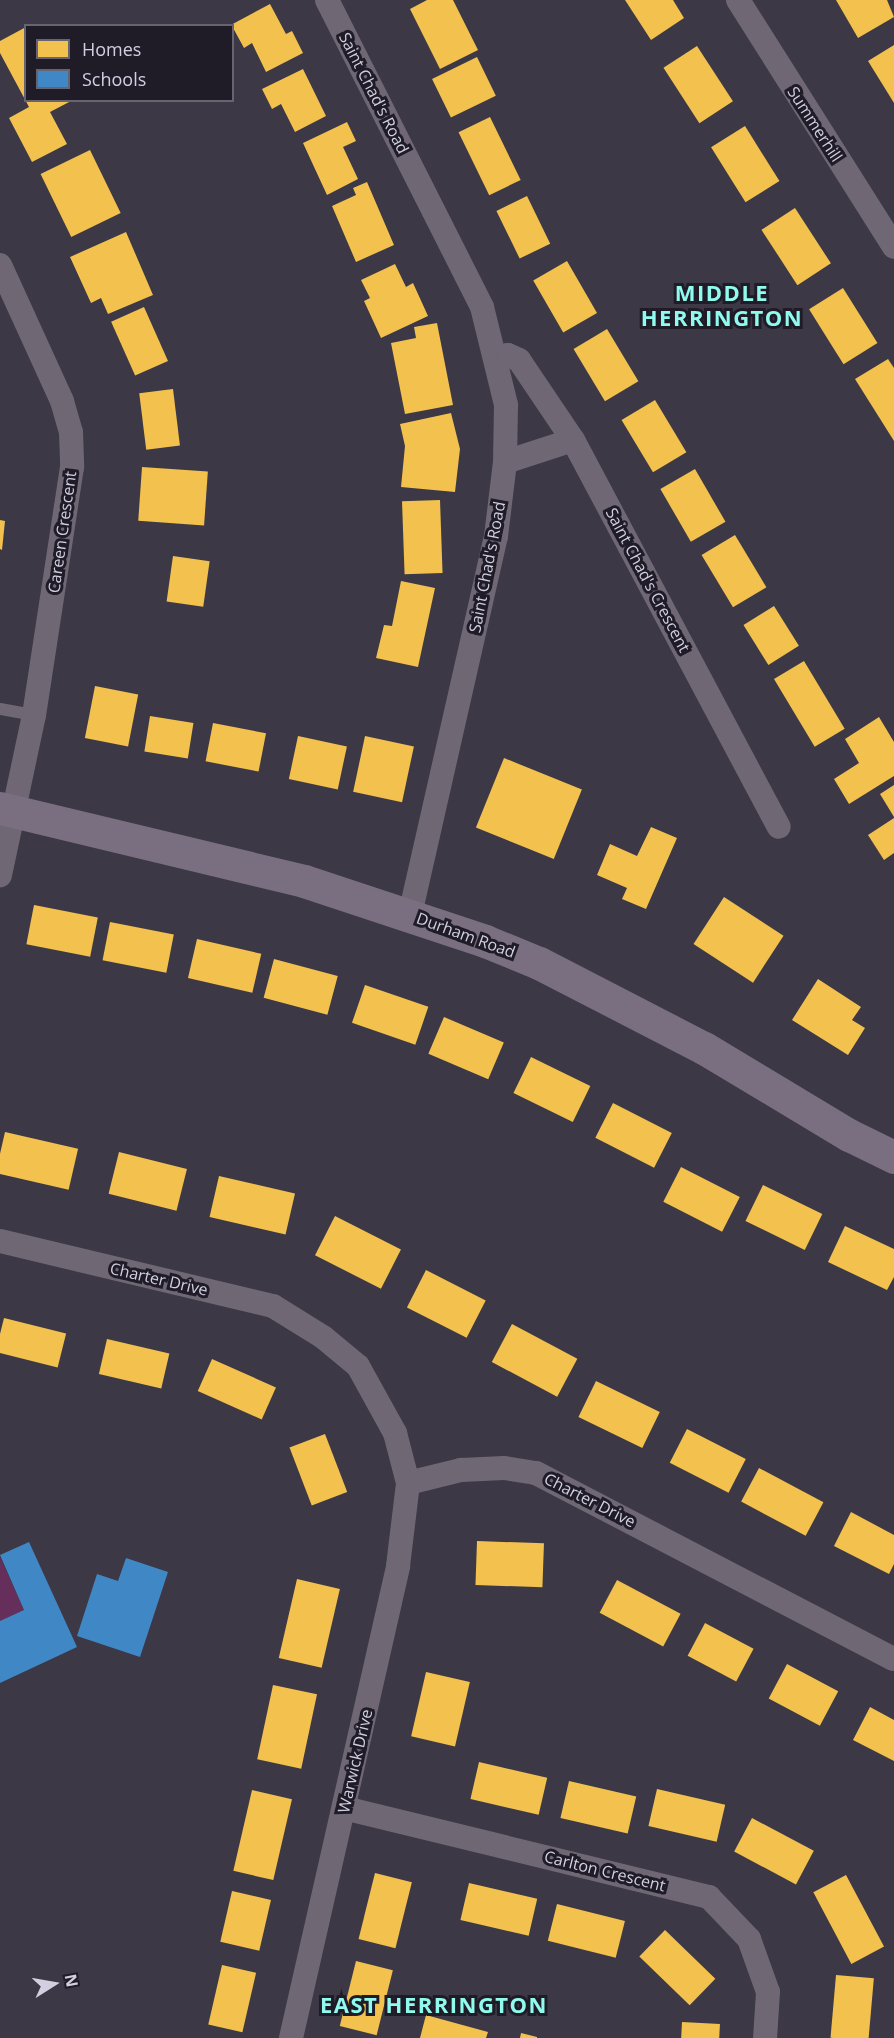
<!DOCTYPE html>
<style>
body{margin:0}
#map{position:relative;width:894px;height:2038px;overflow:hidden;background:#3c3846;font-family:"Open Sans",sans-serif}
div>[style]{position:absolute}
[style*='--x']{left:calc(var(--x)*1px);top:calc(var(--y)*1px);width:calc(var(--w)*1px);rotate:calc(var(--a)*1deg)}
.green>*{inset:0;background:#662f5b}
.homes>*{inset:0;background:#f2c14e;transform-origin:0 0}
.schools>*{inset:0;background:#3f88c5}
.lane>*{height:12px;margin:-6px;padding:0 6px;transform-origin:6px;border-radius:6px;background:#6f6774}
.street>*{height:24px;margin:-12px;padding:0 12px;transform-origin:12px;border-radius:12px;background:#6f6774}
.highway>*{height:33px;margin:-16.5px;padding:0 16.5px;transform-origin:16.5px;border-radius:16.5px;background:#7a6f81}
span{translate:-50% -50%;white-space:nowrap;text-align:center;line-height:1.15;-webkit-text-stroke:6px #1f1c28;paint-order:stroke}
.street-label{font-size:16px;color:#d2cfe0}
.district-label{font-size:22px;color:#90faee;font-weight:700;letter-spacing:1.5px}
.legend{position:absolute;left:24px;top:24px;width:210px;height:78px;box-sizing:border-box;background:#1f1c28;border:2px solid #676472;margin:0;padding:8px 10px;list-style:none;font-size:18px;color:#d2cfe0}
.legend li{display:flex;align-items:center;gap:12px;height:30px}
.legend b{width:30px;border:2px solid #676472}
.north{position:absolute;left:24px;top:1954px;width:60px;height:60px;-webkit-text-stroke:4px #1f1c28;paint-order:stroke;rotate:79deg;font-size:16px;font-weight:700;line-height:24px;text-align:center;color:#d2cfe0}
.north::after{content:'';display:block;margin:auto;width:21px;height:27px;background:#d2cfe0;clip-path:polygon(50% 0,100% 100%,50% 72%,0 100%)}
</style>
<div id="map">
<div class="green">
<i style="clip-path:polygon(0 1557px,24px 1610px,0 1621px)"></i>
</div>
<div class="homes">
<i style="clip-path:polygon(427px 0,453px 0,478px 50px,440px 69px,410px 9px)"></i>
<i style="clip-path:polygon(625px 0,673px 0,684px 18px,651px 40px)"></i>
<i style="clip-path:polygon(836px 0,887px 0,894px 17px,858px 38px)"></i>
<i style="clip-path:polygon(270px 4px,286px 34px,292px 31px,303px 53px,266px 72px,252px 43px,244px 48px,232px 26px,229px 26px)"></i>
<i style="clip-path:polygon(26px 27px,26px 100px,73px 100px,50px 112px,67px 144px,32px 162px,9px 118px,29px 107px,0 53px,0 41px)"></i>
<i style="clip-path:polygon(894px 45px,894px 103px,868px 61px)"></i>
<i style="left:697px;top:46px;width:66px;height:40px;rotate:57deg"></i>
<i style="left:477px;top:57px;width:43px;height:50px;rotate:64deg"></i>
<i style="clip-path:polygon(303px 69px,326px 116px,295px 132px,281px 104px,272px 109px,262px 89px)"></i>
<i style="left:490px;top:117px;width:70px;height:35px;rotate:64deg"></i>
<i style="clip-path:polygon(347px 122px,356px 141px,343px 147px,358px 179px,327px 195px,303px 143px)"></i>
<i style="left:745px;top:126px;width:65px;height:40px;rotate:58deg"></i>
<i style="left:90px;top:150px;width:70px;height:55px;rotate:64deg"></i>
<i style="clip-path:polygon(367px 182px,394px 245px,356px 262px,332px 206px,356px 195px,353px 188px)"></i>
<i style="left:527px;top:196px;width:53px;height:34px;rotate:64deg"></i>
<i style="left:795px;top:208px;width:66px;height:40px;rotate:57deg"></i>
<i style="clip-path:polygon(126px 232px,153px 295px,108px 314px,101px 298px,91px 303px,70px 257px)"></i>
<i style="left:567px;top:261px;width:60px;height:39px;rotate:60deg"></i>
<i style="clip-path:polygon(395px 264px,406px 287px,413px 283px,428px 316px,381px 338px,364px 301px,370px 298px,361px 280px)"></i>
<i style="left:843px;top:288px;width:65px;height:40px;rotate:58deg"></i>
<i style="left:144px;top:307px;width:59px;height:36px;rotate:66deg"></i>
<i style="clip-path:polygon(437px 323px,453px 405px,405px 414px,391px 343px,416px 338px,414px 327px)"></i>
<i style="left:607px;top:329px;width:61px;height:39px;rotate:59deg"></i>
<i style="clip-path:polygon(888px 359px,894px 368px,894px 441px,855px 379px)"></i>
<i style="left:173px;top:389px;width:57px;height:34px;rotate:83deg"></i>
<i style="left:655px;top:400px;width:61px;height:39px;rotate:59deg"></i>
<i style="clip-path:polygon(451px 413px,460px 449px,455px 492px,401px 487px,405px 446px,400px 424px)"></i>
<i style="left:142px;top:467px;width:66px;height:54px;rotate:4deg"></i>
<i style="left:695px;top:469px;width:61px;height:40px;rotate:60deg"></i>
<i style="left:440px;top:500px;width:73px;height:38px;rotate:88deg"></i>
<i style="clip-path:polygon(0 520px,5px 521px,2px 550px,0 549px)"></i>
<i style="left:735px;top:535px;width:61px;height:39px;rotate:59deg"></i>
<i style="left:173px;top:556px;width:37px;height:46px;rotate:8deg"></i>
<i style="clip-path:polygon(401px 581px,435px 588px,418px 667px,376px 658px,384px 625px,392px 626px)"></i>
<i style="left:774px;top:606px;width:47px;height:36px;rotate:58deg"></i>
<i style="left:804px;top:661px;width:79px;height:35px;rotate:59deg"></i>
<i style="left:95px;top:686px;width:44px;height:53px;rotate:11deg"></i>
<i style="left:150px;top:716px;width:44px;height:36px;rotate:9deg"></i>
<i style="clip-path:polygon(879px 717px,894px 742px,894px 776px,849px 804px,834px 779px,859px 763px,845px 739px)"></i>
<i style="left:213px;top:723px;width:54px;height:39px;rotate:11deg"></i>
<i style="left:298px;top:736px;width:50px;height:44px;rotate:12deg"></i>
<i style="left:365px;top:736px;width:50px;height:57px;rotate:12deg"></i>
<i style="left:504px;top:758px;width:84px;height:75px;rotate:22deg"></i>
<i style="clip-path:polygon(894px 785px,894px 817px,880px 794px)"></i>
<i style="clip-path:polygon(894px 818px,894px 853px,884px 860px,868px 835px)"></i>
<i style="clip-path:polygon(651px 827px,677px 838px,646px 909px,622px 899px,627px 888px,597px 875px,610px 844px,637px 856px)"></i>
<i style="left:724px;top:897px;width:71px;height:56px;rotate:33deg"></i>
<i style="left:34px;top:905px;width:65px;height:40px;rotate:11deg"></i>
<i style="left:110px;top:922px;width:65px;height:39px;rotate:11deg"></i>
<i style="left:197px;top:939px;width:66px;height:40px;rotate:13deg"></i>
<i style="left:274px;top:959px;width:66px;height:40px;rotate:15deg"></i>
<i style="clip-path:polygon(818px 979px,861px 1007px,852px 1020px,865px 1028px,848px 1055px,792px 1020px)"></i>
<i style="left:365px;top:985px;width:67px;height:40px;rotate:19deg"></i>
<i style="left:444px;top:1017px;width:65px;height:40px;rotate:23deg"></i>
<i style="left:531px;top:1057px;width:66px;height:40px;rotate:26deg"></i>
<i style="left:613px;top:1103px;width:66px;height:39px;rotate:27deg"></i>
<i style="left:5px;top:1132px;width:75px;height:42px;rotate:13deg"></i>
<i style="left:119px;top:1152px;width:70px;height:43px;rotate:14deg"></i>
<i style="left:681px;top:1167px;width:66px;height:39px;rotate:27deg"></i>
<i style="left:219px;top:1176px;width:78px;height:42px;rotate:13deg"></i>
<i style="left:763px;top:1185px;width:66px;height:40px;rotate:26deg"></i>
<i style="left:335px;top:1216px;width:74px;height:44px;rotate:27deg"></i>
<i style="clip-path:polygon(845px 1226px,894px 1249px,894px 1277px,887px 1290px,828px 1262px)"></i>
<i style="left:426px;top:1270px;width:67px;height:42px;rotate:27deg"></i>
<i style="left:4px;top:1318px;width:64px;height:35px;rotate:14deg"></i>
<i style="left:512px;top:1324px;width:74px;height:43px;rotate:28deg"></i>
<i style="left:107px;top:1339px;width:64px;height:36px;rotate:13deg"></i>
<i style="left:212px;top:1359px;width:70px;height:35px;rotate:24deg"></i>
<i style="left:596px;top:1381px;width:71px;height:40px;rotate:26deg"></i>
<i style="left:687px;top:1429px;width:66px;height:38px;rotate:27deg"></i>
<i style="left:325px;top:1434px;width:62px;height:38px;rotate:69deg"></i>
<i style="left:759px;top:1468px;width:73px;height:38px;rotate:28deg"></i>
<i style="clip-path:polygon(851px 1512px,894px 1535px,894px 1564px,889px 1574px,834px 1546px)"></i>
<i style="left:477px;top:1541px;width:67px;height:44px;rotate:2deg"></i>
<i style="left:297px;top:1579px;width:44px;height:81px;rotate:13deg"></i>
<i style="left:617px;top:1580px;width:72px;height:37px;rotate:28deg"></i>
<i style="left:705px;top:1623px;width:55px;height:37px;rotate:28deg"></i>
<i style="left:787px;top:1664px;width:58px;height:39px;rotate:28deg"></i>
<i style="left:426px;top:1672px;width:45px;height:66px;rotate:13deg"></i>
<i style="left:273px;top:1685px;width:45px;height:76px;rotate:12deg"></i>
<i style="clip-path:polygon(870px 1707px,894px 1720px,894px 1761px,853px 1740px)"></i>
<i style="left:479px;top:1762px;width:70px;height:38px;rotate:13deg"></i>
<i style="left:569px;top:1781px;width:69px;height:38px;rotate:13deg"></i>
<i style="left:657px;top:1789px;width:70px;height:38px;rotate:13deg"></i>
<i style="left:252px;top:1790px;width:41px;height:83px;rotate:13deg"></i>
<i style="left:752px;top:1818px;width:70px;height:38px;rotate:28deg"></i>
<i style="left:375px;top:1873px;width:38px;height:68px;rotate:14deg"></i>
<i style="left:846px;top:1875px;width:81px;height:37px;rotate:62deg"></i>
<i style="left:469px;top:1883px;width:70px;height:38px;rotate:13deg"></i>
<i style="left:232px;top:1891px;width:40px;height:52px;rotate:13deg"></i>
<i style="left:557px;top:1904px;width:70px;height:38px;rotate:14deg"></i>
<i style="left:665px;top:1930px;width:70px;height:37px;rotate:44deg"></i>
<i style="left:356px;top:1961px;width:38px;height:67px;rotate:14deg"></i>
<i style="left:222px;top:1965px;width:35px;height:61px;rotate:13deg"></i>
<i style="left:836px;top:1975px;width:38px;height:63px;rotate:5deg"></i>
<i style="clip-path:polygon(426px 2015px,488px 2032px,486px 2038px,420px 2038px)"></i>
<i style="left:682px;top:2022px;width:38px;height:16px;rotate:3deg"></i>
<i style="clip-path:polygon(521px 2033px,537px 2037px,537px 2038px,520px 2038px)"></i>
</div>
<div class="schools">
<i style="clip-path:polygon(29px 1542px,77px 1647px,0 1683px,0 1621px,24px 1610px,0 1555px)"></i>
<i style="clip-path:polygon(126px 1558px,168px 1572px,140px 1657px,77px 1636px,97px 1574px,118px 1581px)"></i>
</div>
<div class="lane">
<i style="--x:0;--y:709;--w:35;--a:10"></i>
</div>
<div class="street">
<i style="--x:327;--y:0;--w:344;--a:63.2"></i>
<i style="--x:482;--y:307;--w:101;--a:76.2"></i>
<i style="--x:506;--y:405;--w:57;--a:91"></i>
<i style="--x:505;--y:462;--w:75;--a:96.9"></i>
<i style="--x:496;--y:536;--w:388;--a:102.8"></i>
<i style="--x:738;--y:0;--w:292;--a:57.7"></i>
<i style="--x:0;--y:265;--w:149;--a:65.5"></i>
<i style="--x:62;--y:401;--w:32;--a:74"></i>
<i style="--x:71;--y:432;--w:35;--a:88"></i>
<i style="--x:72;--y:467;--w:251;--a:98.7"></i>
<i style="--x:34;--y:715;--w:164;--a:102"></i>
<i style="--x:496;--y:357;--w:12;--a:-9"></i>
<i style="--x:508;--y:355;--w:12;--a:24"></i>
<i style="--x:519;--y:360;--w:97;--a:56"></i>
<i style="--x:573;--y:440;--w:438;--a:62"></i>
<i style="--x:505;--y:462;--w:71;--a:-17.9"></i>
<i style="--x:0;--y:1241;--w:281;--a:13.4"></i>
<i style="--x:273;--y:1306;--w:59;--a:31.8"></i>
<i style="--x:323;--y:1337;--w:45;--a:39.6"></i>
<i style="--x:358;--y:1366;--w:77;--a:61.1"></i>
<i style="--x:395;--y:1433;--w:52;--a:75.4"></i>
<i style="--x:408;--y:1483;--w:55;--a:-13.8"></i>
<i style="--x:461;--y:1470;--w:43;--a:-2.7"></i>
<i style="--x:504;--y:1468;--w:32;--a:9"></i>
<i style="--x:536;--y:1473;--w:403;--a:27.5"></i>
<i style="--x:344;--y:1808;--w:376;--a:13.7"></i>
<i style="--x:709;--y:1897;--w:58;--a:46.4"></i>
<i style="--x:749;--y:1939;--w:56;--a:70.3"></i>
<i style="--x:768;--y:1992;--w:46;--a:93.7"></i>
<i style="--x:291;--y:2038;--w:484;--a:-77.2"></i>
<i style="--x:398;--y:1566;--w:84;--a:-83.1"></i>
</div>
<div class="highway">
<i style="--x:0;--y:808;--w:313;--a:13.5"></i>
<i style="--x:304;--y:881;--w:191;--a:18.3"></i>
<i style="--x:485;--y:941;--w:58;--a:22.2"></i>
<i style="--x:539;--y:963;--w:186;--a:27.3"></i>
<i style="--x:704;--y:1048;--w:169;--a:31"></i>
<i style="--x:849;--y:1135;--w:50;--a:26.1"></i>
</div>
<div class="street-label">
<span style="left:374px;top:93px;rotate:63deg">Saint Chad's Road</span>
<span style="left:815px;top:124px;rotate:57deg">Summerhill</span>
<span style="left:62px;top:532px;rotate:-82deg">Careen Crescent</span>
<span style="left:487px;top:567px;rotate:-79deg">Saint Chad's Road</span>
<span style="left:648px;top:580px;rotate:62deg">Saint Chad's Crescent</span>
<span style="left:466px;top:935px;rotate:20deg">Durham Road</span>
<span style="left:159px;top:1279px;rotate:13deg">Charter Drive</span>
<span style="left:590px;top:1500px;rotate:27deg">Charter Drive</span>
<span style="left:355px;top:1761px;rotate:-77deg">Warwick Drive</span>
<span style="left:605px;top:1871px;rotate:14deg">Carlton Crescent</span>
</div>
<div class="district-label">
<span style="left:722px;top:305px">MIDDLE<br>HERRINGTON</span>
<span style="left:434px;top:2005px">EAST HERRINGTON</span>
</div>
<ul class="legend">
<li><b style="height:16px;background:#f2c14e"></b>Homes</li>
<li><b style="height:16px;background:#3f88c5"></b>Schools</li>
</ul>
<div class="north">N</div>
</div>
